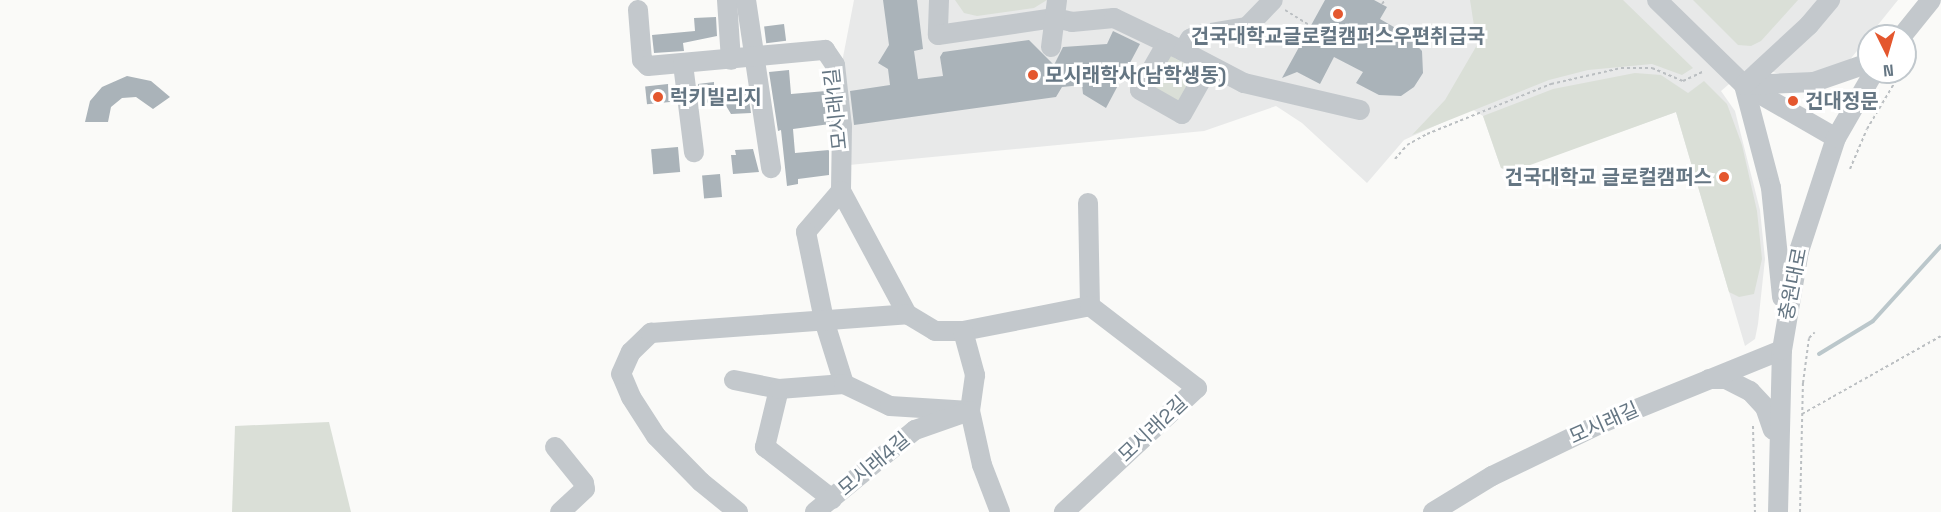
<!DOCTYPE html>
<meta charset="utf-8">
<style>
body{margin:0}
#map{position:relative;width:1941px;height:512px;overflow:hidden;background:#fafaf8;font-family:"Space Grotesk","Noto Sans KR",sans-serif}
div>[style]{position:absolute}
[style*='--x']{left:calc(var(--x)*1px);top:calc(var(--y)*1px);width:calc(var(--w)*1px);rotate:calc(var(--a)*1deg)}
.built>*{inset:0;background:#e8e9e9}
.green>*{inset:0;background:#dadfd7;transform-origin:0 0}
.stream>*{height:4px;margin:-2px;padding:0 2px;transform-origin:2px;border-radius:2px;background:#bbc7cb}
.building>*{inset:0;background:#aab3b9;transform-origin:0 0}
.path>*{height:2px;margin-top:-1px;transform-origin:0;background:repeating-linear-gradient(90deg,#bbbfc2 0 3px,transparent 0 6px)}
.minor>*{height:20px;margin:-10px;padding:0 10px;transform-origin:10px;border-radius:10px;background:#c3c8cc}
.dots>*{width:16px;height:16px;translate:-50% -50%;box-sizing:border-box;border:3px solid #fff;border-radius:50%}
span{translate:-50% -50%;white-space:nowrap;text-align:center;line-height:1.15;-webkit-text-stroke:6px #fff;paint-order:stroke}
.poi-label{font-size:20px;color:#657683;font-weight:700}
.left{translate:0 -50%;text-align:left}
.right{translate:-100% -50%;text-align:right}
.street-label{font-size:20px;color:#657683}
.north{position:absolute;left:1857px;top:24px;width:60px;height:60px;box-sizing:border-box;background:#fff;border:2px solid #c1c8cd;border-radius:50%;rotate:175deg;font-size:16px;font-weight:700;line-height:24px;text-align:center;color:#657683}
.north::after{content:'';display:block;margin:auto;width:21px;height:27px;background:#e4572e;clip-path:polygon(50% 0,100% 100%,50% 72%,0 100%)}
</style>
<div id="map">
<div class="built">
<i style="clip-path:polygon(854px 0,1898px 0,1848px 62px,1822px 74px,1780px 74px,1750px 66px,1721px 91px,1735px 111px,1760px 210px,1765px 259px,1758px 324px,1755px 339px,1745px 346px,1676px 112px,1508px 172px,1501px 168px,1483px 116px,1472px 109px,1404px 140px,1367px 183px,1302px 123px,1276px 106px,1204px 131px,849px 165px,839px 78px)"></i>
</div>
<div class="green">
<i style="clip-path:polygon(955px 0,1047px 0,1034px 8px,977px 16px,964px 13px)"></i>
<i style="clip-path:polygon(1470px 0,1623px 0,1693px 68px,1682px 75px,1652px 64px,1588px 70px,1549px 80px,1412px 135px,1445px 100px,1477px 45px)"></i>
<i style="clip-path:polygon(1693px 0,1798px 0,1761px 41px,1751px 46px,1738px 45px)"></i>
<i style="left:1168px;top:54px;width:36px;height:37px;rotate:30deg"></i>
<i style="clip-path:polygon(1635px 73px,1661px 75px,1688px 93px,1704px 81px,1727px 104px,1742px 145px,1757px 211px,1762px 259px,1754px 294px,1739px 297px,1729px 292px,1676px 112px,1514px 171px,1501px 168px,1483px 116px,1553px 89px)"></i>
<i style="clip-path:polygon(329px 422px,351px 512px,232px 512px,235px 426px)"></i>
</div>
<div class="stream">
<i style="--x:1819;--y:354;--w:63;--a:-31.4"></i>
<i style="--x:1873;--y:321;--w:101;--a:-47.8"></i>
</div>
<div class="building">
<i style="clip-path:polygon(883px 0,917px 0,923px 49px,914px 51px,918px 79px,943px 76px,940px 57px,943px 52px,1029px 40px,1054px 65px,1063px 47px,1107px 44px,1113px 31px,1140px 44px,1106px 108px,1083px 94px,1082px 85px,1062px 87px,1056px 97px,854px 125px,850px 91px,890px 85px,888px 69px,878px 63px,889px 45px)"></i>
<i style="clip-path:polygon(1325px 0,1374px 0,1387px 7px,1380px 19px,1406px 34px,1422px 51px,1423px 73px,1414px 87px,1401px 96px,1379px 95px,1356px 83px,1363px 72px,1334px 57px,1320px 84px,1297px 72px,1282px 78px)"></i>
<i style="clip-path:polygon(716px 17px,717px 36px,683px 43px,684px 51px,654px 53px,652px 35px,695px 31px,694px 18px)"></i>
<i style="left:784px;top:24px;width:17px;height:20px;rotate:83deg"></i>
<i style="clip-path:polygon(789px 70px,791px 94px,826px 91px,830px 124px,793px 129px,795px 153px,829px 150px,829px 175px,798px 179px,798px 184px,787px 186px,781px 130px,778px 131px,769px 72px)"></i>
<i style="clip-path:polygon(127px 76px,151px 81px,170px 97px,153px 109px,136px 97px,122px 98px,111px 107px,108px 122px,85px 122px,90px 101px,102px 87px)"></i>
<i style="clip-path:polygon(714px 82px,714px 90px,747px 87px,751px 113px,731px 114px,725px 104px,700px 102px,698px 84px)"></i>
<i style="left:668px;top:84px;width:18px;height:23px;rotate:84deg"></i>
<i style="left:678px;top:147px;width:25px;height:27px;rotate:85deg"></i>
<i style="clip-path:polygon(753px 149px,759px 172px,733px 174px,731px 155px,736px 155px,735px 150px)"></i>
<i style="left:720px;top:174px;width:23px;height:18px;rotate:85deg"></i>
</div>
<div class="path">
<i style="--x:1382;--y:4;--w:5;--a:-53"></i>
<i style="--x:1285;--y:10;--w:31;--a:32"></i>
<i style="--x:1905;--y:66;--w:14;--a:-56"></i>
<i style="--x:1395;--y:159;--w:18;--a:-49"></i>
<i style="--x:1407;--y:145;--w:23;--a:-29"></i>
<i style="--x:1427;--y:134;--w:134;--a:-22"></i>
<i style="--x:1551;--y:84;--w:72;--a:-12.9"></i>
<i style="--x:1621;--y:68;--w:31;--a:0"></i>
<i style="--x:1652;--y:68;--w:34;--a:23"></i>
<i style="--x:1683;--y:81;--w:23;--a:-25"></i>
<i style="--x:1850;--y:169;--w:43;--a:-67"></i>
<i style="--x:1867;--y:129;--w:66;--a:-59.2"></i>
<i style="--x:1802;--y:414;--w:159;--a:-29.3"></i>
<i style="--x:1753;--y:426;--w:86;--a:88.7"></i>
<i style="--x:1800;--y:512;--w:129;--a:-88.7"></i>
<i style="--x:1803;--y:383;--w:45;--a:-82.4"></i>
<i style="--x:1809;--y:338;--w:8;--a:-45"></i>
</div>
<div class="minor">
<i style="--x:727;--y:0;--w:60;--a:86.2"></i>
<i style="--x:746;--y:0;--w:170;--a:81.5"></i>
<i style="--x:939;--y:0;--w:35;--a:92"></i>
<i style="--x:938;--y:35;--w:118;--a:-8.3"></i>
<i style="--x:1055;--y:18;--w:17;--a:13"></i>
<i style="--x:1072;--y:22;--w:42;--a:-5.4"></i>
<i style="--x:1114;--y:18;--w:76;--a:25.6"></i>
<i style="--x:1183;--y:51;--w:14;--a:-60"></i>
<i style="--x:1190;--y:39;--w:9;--a:-27"></i>
<i style="--x:1198;--y:35;--w:50;--a:-9.3"></i>
<i style="--x:1247;--y:27;--w:37;--a:-46"></i>
<i style="--x:1657;--y:0;--w:122;--a:44.3"></i>
<i style="--x:1744;--y:85;--w:106;--a:29.9"></i>
<i style="--x:638;--y:10;--w:50;--a:85.4"></i>
<i style="--x:642;--y:60;--w:8;--a:45"></i>
<i style="--x:648;--y:66;--w:178;--a:-5.2"></i>
<i style="--x:825;--y:50;--w:18;--a:56"></i>
<i style="--x:835;--y:65;--w:61;--a:83.5"></i>
<i style="--x:842;--y:126;--w:65;--a:90.9"></i>
<i style="--x:841;--y:191;--w:54;--a:130.5"></i>
<i style="--x:806;--y:232;--w:90;--a:78.4"></i>
<i style="--x:824;--y:320;--w:67;--a:72.6"></i>
<i style="--x:1902;--y:36;--w:46;--a:-51.1"></i>
<i style="--x:1167;--y:43;--w:54;--a:119.9"></i>
<i style="--x:1140;--y:90;--w:48;--a:29.7"></i>
<i style="--x:1182;--y:114;--w:55;--a:-60.6"></i>
<i style="--x:1051;--y:47;--w:47;--a:-82.7"></i>
<i style="--x:1183;--y:51;--w:69;--a:27.7"></i>
<i style="--x:1244;--y:83;--w:119;--a:13.1"></i>
<i style="--x:683;--y:64;--w:89;--a:82.9"></i>
<i style="--x:1744;--y:85;--w:106;--a:75.3"></i>
<i style="--x:1771;--y:188;--w:110;--a:84.2"></i>
<i style="--x:1744;--y:85;--w:70;--a:-2.5"></i>
<i style="--x:1814;--y:82;--w:58;--a:-19.1"></i>
<i style="--x:1744;--y:85;--w:88;--a:-42.7"></i>
<i style="--x:1809;--y:25;--w:33;--a:-50"></i>
<i style="--x:841;--y:191;--w:140;--a:61.8"></i>
<i style="--x:1088;--y:203;--w:103;--a:88.9"></i>
<i style="--x:963;--y:331;--w:129;--a:-11.1"></i>
<i style="--x:1090;--y:306;--w:135;--a:37.5"></i>
<i style="--x:1197;--y:388;--w:182;--a:137"></i>
<i style="--x:1709;--y:379;--w:17;--a:0"></i>
<i style="--x:1726;--y:379;--w:27;--a:27"></i>
<i style="--x:1750;--y:391;--w:22;--a:47"></i>
<i style="--x:1765;--y:407;--w:24;--a:71"></i>
<i style="--x:734;--y:380;--w:46;--a:11.3"></i>
<i style="--x:779;--y:389;--w:60;--a:103.6"></i>
<i style="--x:765;--y:447;--w:85;--a:37.8"></i>
<i style="--x:779;--y:389;--w:65;--a:-4.4"></i>
<i style="--x:844;--y:384;--w:51;--a:25.6"></i>
<i style="--x:890;--y:406;--w:80;--a:3.6"></i>
<i style="--x:555;--y:447;--w:46;--a:51.1"></i>
<i style="--x:584;--y:483;--w:6;--a:81"></i>
<i style="--x:585;--y:489;--w:34;--a:137"></i>
<i style="--x:738;--y:512;--w:48;--a:-141"></i>
<i style="--x:701;--y:482;--w:64;--a:-134.4"></i>
<i style="--x:656;--y:436;--w:46;--a:-122.7"></i>
<i style="--x:631;--y:397;--w:25;--a:-113"></i>
<i style="--x:621;--y:374;--w:24;--a:-66"></i>
<i style="--x:631;--y:352;--w:28;--a:-44"></i>
<i style="--x:651;--y:333;--w:257;--a:-4.2"></i>
<i style="--x:907;--y:314;--w:33;--a:31"></i>
<i style="--x:935;--y:331;--w:28;--a:0"></i>
<i style="--x:963;--y:331;--w:46;--a:74.7"></i>
<i style="--x:975;--y:375;--w:36;--a:98"></i>
<i style="--x:970;--y:411;--w:55;--a:77.5"></i>
<i style="--x:982;--y:465;--w:50;--a:69"></i>
<i style="--x:815;--y:512;--w:129;--a:-39.4"></i>
<i style="--x:915;--y:430;--w:49;--a:-19.2"></i>
<i style="--x:1433;--y:512;--w:69;--a:-31.4"></i>
<i style="--x:1492;--y:476;--w:122;--a:-25.7"></i>
<i style="--x:1602;--y:423;--w:194;--a:-22.1"></i>
<i style="--x:1778;--y:512;--w:162;--a:-88.6"></i>
<i style="--x:1782;--y:350;--w:100;--a:-80.3"></i>
<i style="--x:1799;--y:251;--w:119;--a:-71.9"></i>
<i style="--x:1836;--y:138;--w:76;--a:-60.1"></i>
</div>
<div class="dots">
<i style="left:1338px;top:14px;background:#e4572e"></i>
<i style="left:1033px;top:75px;background:#e4572e"></i>
<i style="left:658px;top:97px;background:#e4572e"></i>
<i style="left:1793px;top:101px;background:#e4572e"></i>
<i style="left:1724px;top:177px;background:#e4572e"></i>
</div>
<div class="poi-label">
<span style="left:1338px;top:36px">건국대학교글로컬캠퍼스우편취급국</span>
<span class="left" style="left:1045px;top:75px">모시래학사(남학생동)</span>
<span class="left" style="left:670px;top:97px">럭키빌리지</span>
<span class="left" style="left:1805px;top:101px">건대정문</span>
<span class="right" style="left:1712px;top:177px">건국대학교 글로컬캠퍼스</span>
</div>
<div class="street-label">
<span style="left:836px;top:109px;rotate:-96deg">모시래1길</span>
<span style="left:1793px;top:284px;rotate:-79deg">충원대로</span>
<span style="left:1604px;top:423px;rotate:-24deg">모시래길</span>
<span style="left:1153px;top:429px;rotate:-43deg">모시래2길</span>
<span style="left:874px;top:464px;rotate:-40deg">모시래4길</span>
</div>
<div class="north">N</div>
</div>
